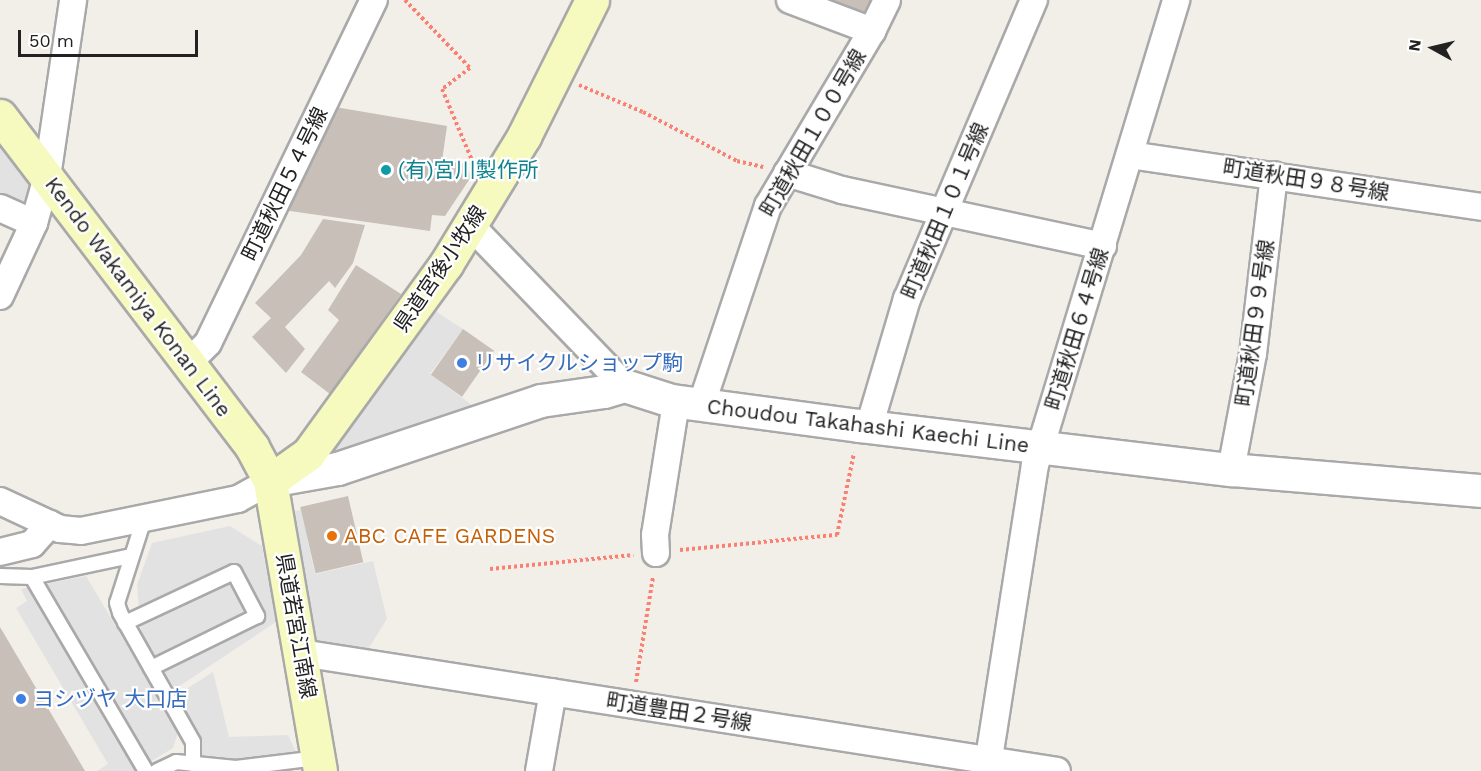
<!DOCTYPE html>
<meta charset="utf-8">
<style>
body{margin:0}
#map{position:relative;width:1481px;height:771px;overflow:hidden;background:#f2efe9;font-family:"Work Sans","Noto Sans JP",sans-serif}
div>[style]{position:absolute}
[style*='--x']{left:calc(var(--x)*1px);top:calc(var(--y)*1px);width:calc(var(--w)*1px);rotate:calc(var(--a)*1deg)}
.parking>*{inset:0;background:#e2e2e2}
.building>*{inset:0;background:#c7bfb8;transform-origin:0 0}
.path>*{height:4px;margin-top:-2px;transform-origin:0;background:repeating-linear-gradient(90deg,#fa8072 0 3px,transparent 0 6px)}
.roads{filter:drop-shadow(2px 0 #a9a9a9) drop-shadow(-2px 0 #a9a9a9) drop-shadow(0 2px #a9a9a9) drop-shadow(0 -2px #a9a9a9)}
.service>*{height:14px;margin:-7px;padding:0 7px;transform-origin:7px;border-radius:7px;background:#fff}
.minor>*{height:26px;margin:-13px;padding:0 13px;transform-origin:13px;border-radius:13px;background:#fff}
.tertiary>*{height:32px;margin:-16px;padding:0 16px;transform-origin:16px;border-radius:16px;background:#fff}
.secondary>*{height:33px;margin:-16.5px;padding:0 16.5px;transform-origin:16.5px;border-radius:16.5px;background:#f7fabf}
.dots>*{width:16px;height:16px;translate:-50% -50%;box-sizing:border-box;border:3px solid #fff;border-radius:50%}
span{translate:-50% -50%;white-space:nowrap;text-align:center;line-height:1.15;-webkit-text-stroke:4.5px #fff;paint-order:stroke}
.street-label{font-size:21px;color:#222}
.culture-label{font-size:21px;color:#0d838f}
.left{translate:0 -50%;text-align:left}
.shop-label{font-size:21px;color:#366cbe}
.food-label{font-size:21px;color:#c56008}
.north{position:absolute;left:1403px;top:18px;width:60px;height:60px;-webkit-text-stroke:4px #fff;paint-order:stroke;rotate:278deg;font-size:16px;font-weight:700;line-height:24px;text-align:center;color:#222}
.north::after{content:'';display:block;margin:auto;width:21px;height:27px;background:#222;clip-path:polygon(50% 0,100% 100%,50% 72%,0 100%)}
.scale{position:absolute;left:18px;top:30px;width:180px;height:27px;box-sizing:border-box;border:3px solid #222;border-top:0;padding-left:8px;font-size:18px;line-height:21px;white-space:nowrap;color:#222;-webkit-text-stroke:4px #fff;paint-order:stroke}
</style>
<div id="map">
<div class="parking">
<i style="clip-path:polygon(0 116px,47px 177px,34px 223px,0 208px)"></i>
<i style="clip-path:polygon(420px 301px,463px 329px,430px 374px,488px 417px,338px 469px,308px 454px)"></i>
<i style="clip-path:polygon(301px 510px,315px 574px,373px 561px,387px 619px,360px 662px,301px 653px,286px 513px)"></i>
<i style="clip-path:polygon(230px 526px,262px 546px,276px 622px,175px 689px,141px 631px,137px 585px,152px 543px)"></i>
<i style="clip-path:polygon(86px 576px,178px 732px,173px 748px,135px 771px,97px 771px,108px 764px,16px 608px,27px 601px,21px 589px)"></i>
<i style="clip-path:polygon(213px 672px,229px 737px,288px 735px,300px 761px,193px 764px,193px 742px,169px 700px)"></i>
</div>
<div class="building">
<i style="clip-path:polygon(818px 0,880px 0,872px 20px)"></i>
<i style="clip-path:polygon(335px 107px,447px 126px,442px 161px,466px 164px,471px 177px,445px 216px,432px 215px,430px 231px,283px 210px)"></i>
<i style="clip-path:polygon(323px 219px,365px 225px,353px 263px,335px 288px,329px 281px,285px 327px,305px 349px,286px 373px,252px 337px,271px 318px,255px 303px,301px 255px)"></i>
<i style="clip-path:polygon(356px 265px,401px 294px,330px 394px,301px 372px,339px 320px,328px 310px)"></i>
<i style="left:463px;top:329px;width:38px;height:56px;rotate:35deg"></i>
<i style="left:348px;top:496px;width:68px;height:49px;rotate:77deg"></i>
<i style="clip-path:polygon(0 627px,85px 771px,0 771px)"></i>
</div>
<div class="path">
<i style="--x:405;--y:0;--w:94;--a:46.3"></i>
<i style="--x:470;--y:68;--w:35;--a:143"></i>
<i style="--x:442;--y:89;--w:82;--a:67.2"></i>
<i style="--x:579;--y:85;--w:69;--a:22.9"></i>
<i style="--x:643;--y:112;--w:106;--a:27.5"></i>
<i style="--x:737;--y:161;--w:27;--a:13"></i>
<i style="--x:680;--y:550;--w:158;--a:-5.5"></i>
<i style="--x:837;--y:535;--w:84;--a:-78.3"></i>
<i style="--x:490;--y:569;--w:144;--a:-5.6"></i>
<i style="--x:636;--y:682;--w:106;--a:-80.8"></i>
</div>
<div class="roads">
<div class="service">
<i style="--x:144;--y:519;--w:88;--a:107.8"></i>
<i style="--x:117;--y:603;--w:10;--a:73"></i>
<i style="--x:120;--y:613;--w:148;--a:60.5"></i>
<i style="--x:193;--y:742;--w:22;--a:90"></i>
<i style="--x:0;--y:576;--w:32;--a:2"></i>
<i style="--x:32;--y:577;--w:101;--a:-12"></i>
<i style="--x:32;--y:577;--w:225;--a:59.6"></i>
<i style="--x:125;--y:623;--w:120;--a:-25.1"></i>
<i style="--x:234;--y:572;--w:50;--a:62.4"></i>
<i style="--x:257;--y:616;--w:118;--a:153.9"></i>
<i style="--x:157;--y:771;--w:21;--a:-25"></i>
<i style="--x:176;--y:762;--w:60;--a:5.7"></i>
<i style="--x:236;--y:768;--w:83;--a:-7"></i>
</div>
<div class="minor">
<i style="--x:790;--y:0;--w:88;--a:20.7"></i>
<i style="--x:1130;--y:155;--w:355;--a:8.4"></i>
<i style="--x:787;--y:173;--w:58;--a:17.2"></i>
<i style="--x:842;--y:190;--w:267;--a:12.1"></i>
<i style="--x:0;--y:208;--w:37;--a:24"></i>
<i style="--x:471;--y:226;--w:222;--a:46.1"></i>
<i style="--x:0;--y:296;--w:81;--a:-65"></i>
<i style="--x:34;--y:223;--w:48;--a:-74.2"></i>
<i style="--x:47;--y:177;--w:179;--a:-81.6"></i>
<i style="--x:188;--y:363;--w:28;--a:-45"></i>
<i style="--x:208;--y:343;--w:381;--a:-64.2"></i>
<i style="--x:701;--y:406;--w:211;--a:-71.5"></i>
<i style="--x:768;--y:206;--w:204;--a:-59.3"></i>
<i style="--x:872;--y:31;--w:34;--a:-64"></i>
<i style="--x:869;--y:427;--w:134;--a:-73.5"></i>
<i style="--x:907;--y:299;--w:325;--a:-67"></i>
<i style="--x:1231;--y:470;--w:118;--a:-79.3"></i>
<i style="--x:1253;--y:354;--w:180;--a:-83.3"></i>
<i style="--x:0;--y:501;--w:66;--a:25"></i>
<i style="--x:60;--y:529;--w:21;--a:5"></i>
<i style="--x:81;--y:531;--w:160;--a:-11.5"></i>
<i style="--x:238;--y:499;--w:37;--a:-29"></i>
<i style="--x:0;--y:552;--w:33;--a:-14"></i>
<i style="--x:32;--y:544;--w:27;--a:-48"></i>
<i style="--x:656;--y:553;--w:18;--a:-93"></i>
<i style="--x:655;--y:535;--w:135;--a:-81"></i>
<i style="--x:301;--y:653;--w:765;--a:8.87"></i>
<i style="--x:539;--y:771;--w:80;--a:-80"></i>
<i style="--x:987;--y:771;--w:310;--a:-81.1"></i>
<i style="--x:1035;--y:465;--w:486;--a:-73.1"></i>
</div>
<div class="tertiary">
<i style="--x:270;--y:481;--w:69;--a:-10"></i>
<i style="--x:338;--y:469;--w:214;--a:-18.5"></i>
<i style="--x:541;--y:401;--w:64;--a:-8.1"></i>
<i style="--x:604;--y:392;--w:22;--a:-16"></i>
<i style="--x:625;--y:386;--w:49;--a:17.7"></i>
<i style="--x:672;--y:401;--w:190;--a:7.6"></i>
<i style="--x:860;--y:426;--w:374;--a:6.8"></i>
<i style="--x:1231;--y:470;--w:251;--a:4.8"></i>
</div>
<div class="secondary">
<i style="--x:0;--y:116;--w:416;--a:52.7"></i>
<i style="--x:252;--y:447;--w:38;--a:62"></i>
<i style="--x:270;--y:481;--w:294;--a:80.2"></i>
<i style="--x:270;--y:481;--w:47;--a:-35.4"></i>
<i style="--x:308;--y:454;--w:235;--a:-54"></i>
<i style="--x:446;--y:264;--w:150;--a:-58.6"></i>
<i style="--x:524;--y:136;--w:152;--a:-63.4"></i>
</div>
</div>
<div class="dots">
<i style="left:386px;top:170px;background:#0f9aa8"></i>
<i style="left:462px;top:363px;background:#3f7fe0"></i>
<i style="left:332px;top:536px;background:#e8710a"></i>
<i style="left:21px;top:699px;background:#3f7fe0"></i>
</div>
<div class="street-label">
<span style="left:813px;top:133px;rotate:-60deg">町道秋田１００号線</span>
<span style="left:1306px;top:180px;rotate:9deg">町道秋田９８号線</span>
<span style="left:285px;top:184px;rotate:-64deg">町道秋田５４号線</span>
<span style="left:945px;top:211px;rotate:-67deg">町道秋田１０１号線</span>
<span style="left:440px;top:269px;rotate:-56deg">県道宮後小牧線</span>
<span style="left:138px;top:297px;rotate:53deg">Kendo Wakamiya Konan Line</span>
<span style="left:1255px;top:323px;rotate:-82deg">町道秋田９９号線</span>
<span style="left:1077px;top:329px;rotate:-73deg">町道秋田６４号線</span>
<span style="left:868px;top:426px;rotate:7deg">Choudou Takahashi Kaechi Line</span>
<span style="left:296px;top:626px;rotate:80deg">県道若宮江南線</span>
<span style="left:679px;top:712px;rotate:9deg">町道豊田２号線</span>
</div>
<div class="culture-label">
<span class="left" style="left:398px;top:170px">(有)宮川製作所</span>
</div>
<div class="shop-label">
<span class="left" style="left:474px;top:363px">リサイクルショップ駒</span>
<span class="left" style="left:33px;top:699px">ヨシヅヤ 大口店</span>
</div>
<div class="food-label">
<span class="left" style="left:344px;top:536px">ABC CAFE GARDENS</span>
</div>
<div class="north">N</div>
<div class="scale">50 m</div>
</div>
